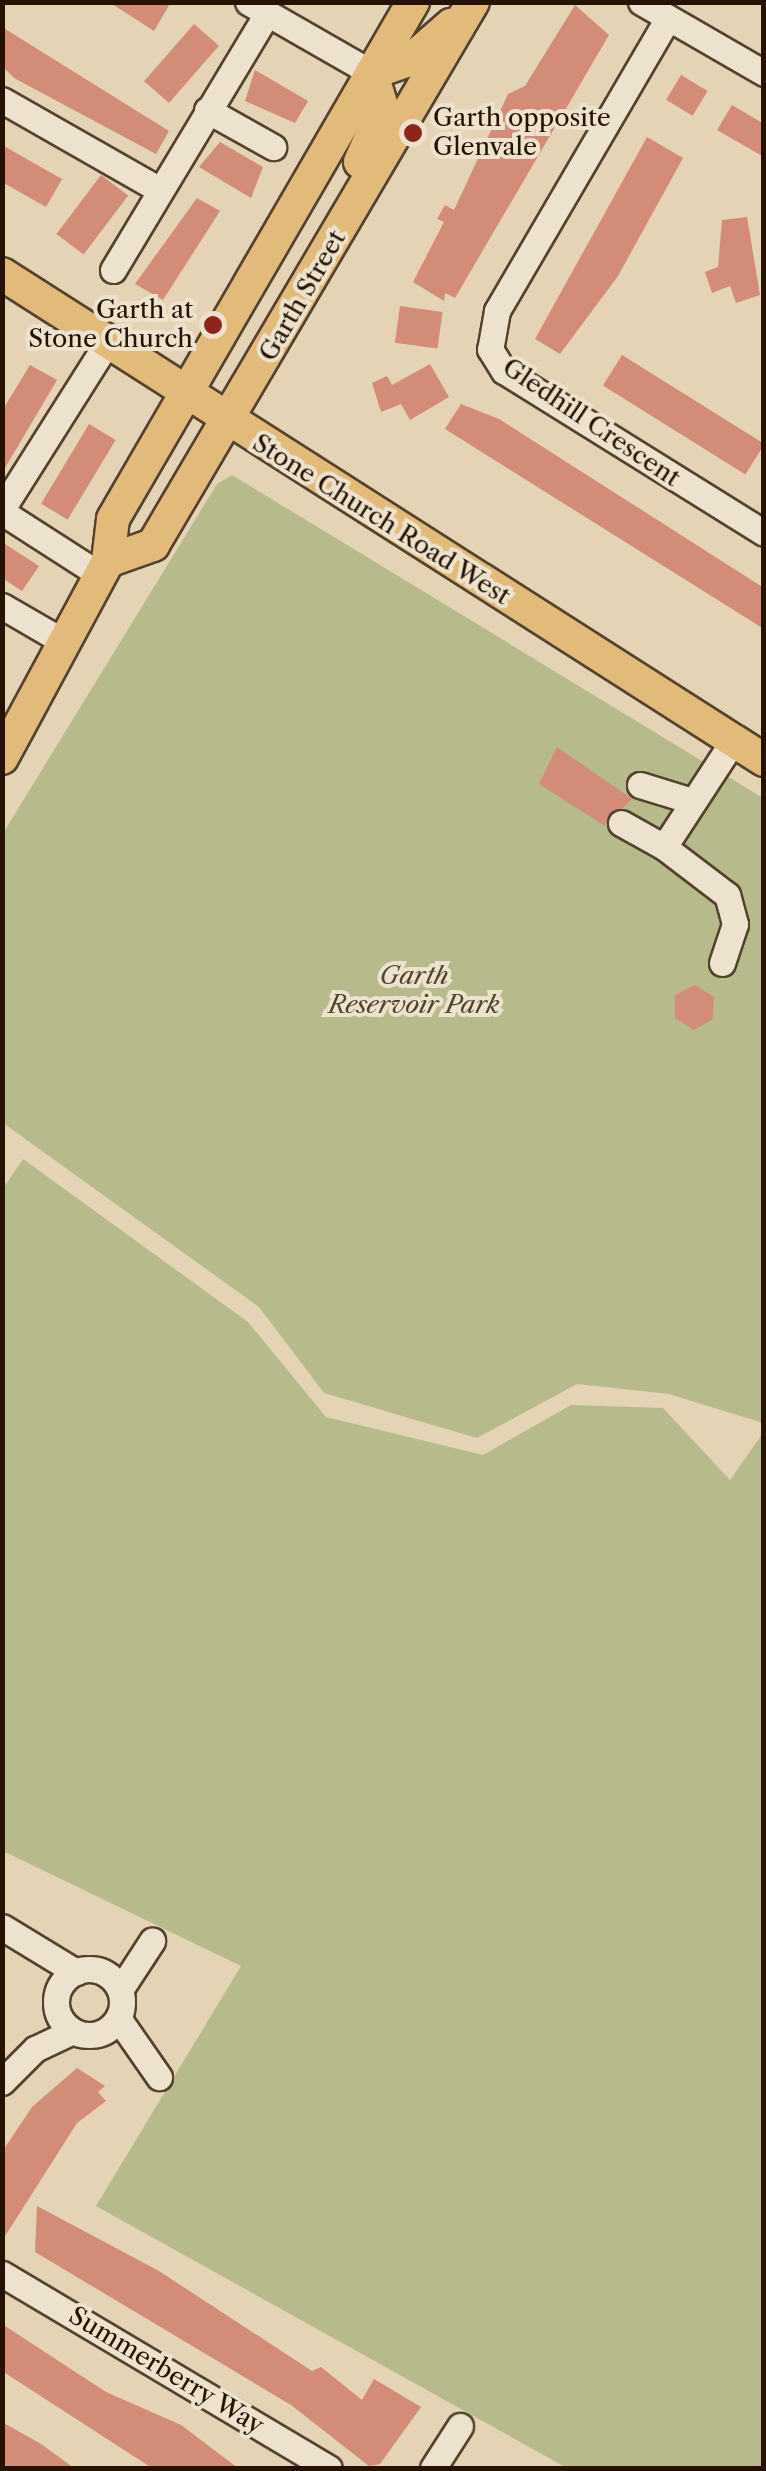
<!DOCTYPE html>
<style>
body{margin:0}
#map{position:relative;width:766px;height:2471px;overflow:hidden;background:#e4d3b4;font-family:"Libre Caslon Text",serif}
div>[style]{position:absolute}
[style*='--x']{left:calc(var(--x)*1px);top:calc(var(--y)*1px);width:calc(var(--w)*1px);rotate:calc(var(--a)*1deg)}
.green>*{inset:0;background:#b7bb8b}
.building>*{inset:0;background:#d28c77;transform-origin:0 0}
.roads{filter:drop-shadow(2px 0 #55422e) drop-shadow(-2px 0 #55422e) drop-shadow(0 2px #55422e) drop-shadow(0 -2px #55422e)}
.minor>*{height:25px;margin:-12.5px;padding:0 12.5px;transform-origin:12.5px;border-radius:12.5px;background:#ede2ce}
.minor>.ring{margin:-12.5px;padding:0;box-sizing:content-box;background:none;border:25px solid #ede2ce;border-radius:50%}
.major>*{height:32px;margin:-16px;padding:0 16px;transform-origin:16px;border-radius:16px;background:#e2ba7a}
.dots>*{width:28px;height:28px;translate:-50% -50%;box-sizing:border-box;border:5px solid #ede2ce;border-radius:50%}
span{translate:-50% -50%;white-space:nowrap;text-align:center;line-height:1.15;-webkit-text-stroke:8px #ede2ce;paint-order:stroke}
.poi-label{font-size:25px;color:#251202}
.left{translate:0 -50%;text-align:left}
.right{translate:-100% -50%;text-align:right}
.street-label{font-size:25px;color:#251202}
.park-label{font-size:25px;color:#51452b;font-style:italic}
.frame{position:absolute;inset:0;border:5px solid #251202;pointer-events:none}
</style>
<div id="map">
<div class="green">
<i style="clip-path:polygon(232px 475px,763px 798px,763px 1423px,669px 1394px,577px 1384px,477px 1438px,324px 1393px,259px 1307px,3px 1123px,2px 835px,217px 484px)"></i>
<i style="clip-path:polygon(23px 1159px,248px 1322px,326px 1417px,483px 1455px,571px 1405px,663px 1408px,730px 1480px,763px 1433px,763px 2468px,567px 2468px,96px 2206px,241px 1966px,3px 1851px,2px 1190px)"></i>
</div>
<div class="building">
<i style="clip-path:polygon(109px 2px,171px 2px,154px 31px)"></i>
<i style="clip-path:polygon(575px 5px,609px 35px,455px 298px,445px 293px,444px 301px,413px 282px,444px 222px,437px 219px,445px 205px,454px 210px,508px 94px,525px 86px)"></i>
<i style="left:194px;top:24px;width:33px;height:76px;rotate:41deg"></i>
<i style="clip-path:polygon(2px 27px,169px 131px,156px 154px,14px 78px,2px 66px)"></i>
<i style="clip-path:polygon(255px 70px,308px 101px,295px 123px,245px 101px)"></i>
<i style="left:681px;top:75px;width:31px;height:29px;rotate:31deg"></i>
<i style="clip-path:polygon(732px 105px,764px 124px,764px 157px,717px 130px)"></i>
<i style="clip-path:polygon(647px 137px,683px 158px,618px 276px,560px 354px,535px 339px)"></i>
<i style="clip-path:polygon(220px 142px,263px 167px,251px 198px,199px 167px)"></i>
<i style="clip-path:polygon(2px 145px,62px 179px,46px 207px,2px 182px)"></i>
<i style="left:101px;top:175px;width:34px;height:74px;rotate:37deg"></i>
<i style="clip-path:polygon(197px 198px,220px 211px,163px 300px,135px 284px)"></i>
<i style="clip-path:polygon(747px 217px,760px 295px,736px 303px,730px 286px,712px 293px,705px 272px,718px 267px,722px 220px)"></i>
<i style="left:400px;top:306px;width:43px;height:37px;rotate:8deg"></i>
<i style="left:622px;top:355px;width:168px;height:36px;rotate:32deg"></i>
<i style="clip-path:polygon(430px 364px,449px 397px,410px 420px,401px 404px,381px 412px,372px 383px,387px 376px,392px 385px)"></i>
<i style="clip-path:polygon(30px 365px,57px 380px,2px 473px,2px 411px)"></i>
<i style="clip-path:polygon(461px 404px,499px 419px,764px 588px,764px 629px,445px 429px)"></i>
<i style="left:89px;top:424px;width:31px;height:93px;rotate:31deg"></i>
<i style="clip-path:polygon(2px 542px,39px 566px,22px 591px,2px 578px)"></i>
<i style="clip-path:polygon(557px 747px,632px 799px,605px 826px,539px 784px)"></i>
<i style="clip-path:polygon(695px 985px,714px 997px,713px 1019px,694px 1030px,675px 1018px,675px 995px)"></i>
<i style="clip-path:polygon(77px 2068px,105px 2086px,98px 2092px,106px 2101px,77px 2123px,2px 2241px,2px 2152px,32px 2107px)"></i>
<i style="clip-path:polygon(37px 2206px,159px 2271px,312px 2371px,321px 2367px,362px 2400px,374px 2379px,421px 2407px,380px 2464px,369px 2466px,291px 2405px,35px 2252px)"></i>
<i style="clip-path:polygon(2px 2324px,106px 2392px,181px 2425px,238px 2468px,152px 2468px,2px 2371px)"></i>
<i style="clip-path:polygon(2px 2422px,41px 2444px,74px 2468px,2px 2468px)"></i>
</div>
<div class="roads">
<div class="minor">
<i style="--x:248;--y:2;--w:143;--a:29.8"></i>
<i style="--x:641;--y:2;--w:142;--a:30"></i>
<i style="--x:668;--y:18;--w:339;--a:120.3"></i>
<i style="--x:497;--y:311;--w:39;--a:100"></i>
<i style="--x:490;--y:349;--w:26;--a:58"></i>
<i style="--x:504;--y:371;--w:306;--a:31.9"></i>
<i style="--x:2;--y:100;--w:182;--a:29.7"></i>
<i style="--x:207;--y:110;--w:76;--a:29.3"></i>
<i style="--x:113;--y:270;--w:299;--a:-59"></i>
<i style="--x:2;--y:509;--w:196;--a:-57.7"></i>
<i style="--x:2;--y:512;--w:117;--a:32.7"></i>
<i style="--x:2;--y:606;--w:72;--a:30.1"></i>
<i style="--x:640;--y:785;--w:54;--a:17.1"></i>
<i style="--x:621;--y:823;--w:49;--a:29.2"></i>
<i style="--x:722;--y:963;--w:41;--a:-71.6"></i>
<i style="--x:735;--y:924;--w:30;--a:-105"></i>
<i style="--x:727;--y:895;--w:79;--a:-142.7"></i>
<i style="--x:664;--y:847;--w:126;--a:-56.9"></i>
<i style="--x:2;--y:1927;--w:87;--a:31.3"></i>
<i class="ring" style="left:56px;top:1969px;width:41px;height:41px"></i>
<i style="--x:120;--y:1990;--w:59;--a:-56.9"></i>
<i style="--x:118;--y:2018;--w:72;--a:55.2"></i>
<i style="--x:2;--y:2082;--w:47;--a:-45"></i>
<i style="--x:35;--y:2049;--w:42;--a:-25.3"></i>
<i style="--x:2;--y:2274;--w:380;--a:30.7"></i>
<i style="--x:433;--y:2468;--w:50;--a:-57.3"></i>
</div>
<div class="major">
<i style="--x:360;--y:162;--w:57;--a:-66.1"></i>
<i style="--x:383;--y:110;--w:39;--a:-107"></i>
<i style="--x:372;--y:73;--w:42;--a:-19.3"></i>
<i style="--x:412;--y:59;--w:52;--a:-41.1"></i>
<i style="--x:2;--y:274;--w:904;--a:32.53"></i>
<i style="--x:108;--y:561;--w:48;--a:-19.6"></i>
<i style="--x:153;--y:545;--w:630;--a:-59.49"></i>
<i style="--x:2;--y:758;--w:224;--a:-61.7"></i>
<i style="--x:108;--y:561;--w:42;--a:-83.2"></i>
<i style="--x:113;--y:519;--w:598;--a:-59.87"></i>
</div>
</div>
<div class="dots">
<i style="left:413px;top:133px;background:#8f2418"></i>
<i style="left:213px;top:325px;background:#8f2418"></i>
</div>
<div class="poi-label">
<span class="left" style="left:433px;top:133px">Garth opposite<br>Glenvale</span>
<span class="right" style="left:193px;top:325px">Garth at<br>Stone Church</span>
</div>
<div class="street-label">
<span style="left:303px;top:296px;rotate:-60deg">Garth Street</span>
<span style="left:591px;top:423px;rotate:34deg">Gledhill Crescent</span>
<span style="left:381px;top:520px;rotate:32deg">Stone Church Road West</span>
<span style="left:166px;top:2371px;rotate:31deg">Summerberry Way</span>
</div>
<div class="park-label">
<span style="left:414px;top:991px">Garth<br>Reservoir Park</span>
</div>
<div class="frame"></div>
</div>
